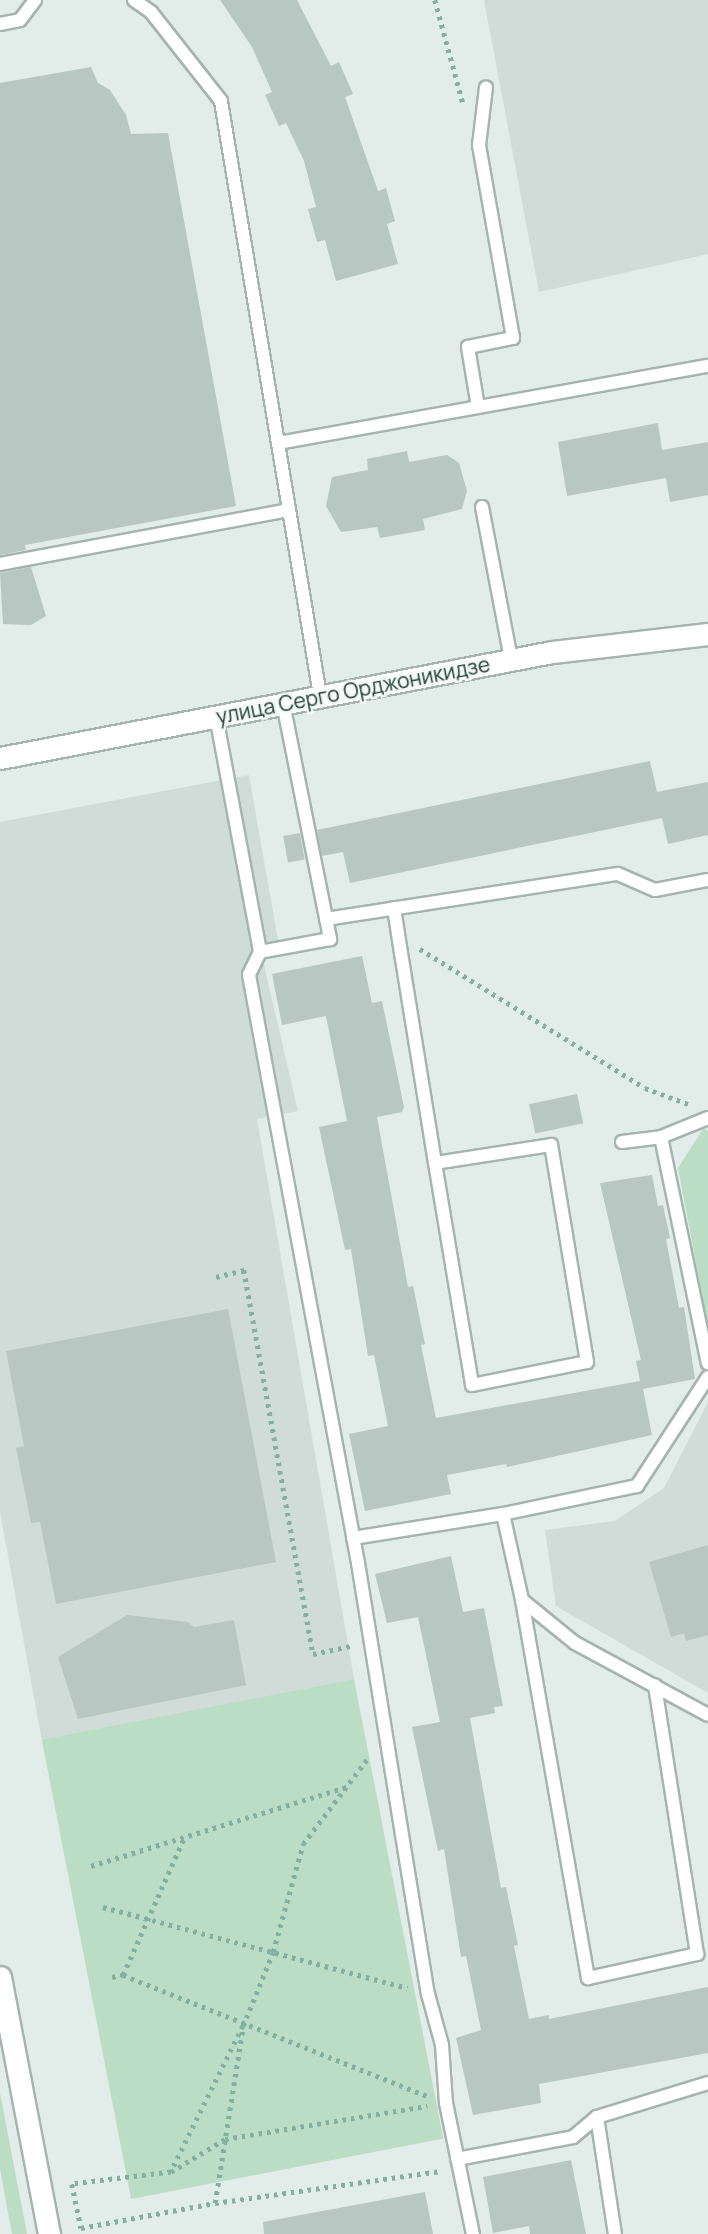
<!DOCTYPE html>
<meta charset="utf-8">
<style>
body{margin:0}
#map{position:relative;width:708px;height:2234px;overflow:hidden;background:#e2ece8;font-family:Manrope,sans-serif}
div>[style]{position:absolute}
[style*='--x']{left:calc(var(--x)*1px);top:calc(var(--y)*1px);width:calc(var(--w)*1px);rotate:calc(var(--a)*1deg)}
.built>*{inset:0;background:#d0dcd7}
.green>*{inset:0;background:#bbddc5;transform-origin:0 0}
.building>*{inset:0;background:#b8c7c1;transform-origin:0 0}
.path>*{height:4.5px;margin-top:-2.25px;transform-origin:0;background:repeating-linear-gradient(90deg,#83b0a2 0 3.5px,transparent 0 8.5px)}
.roads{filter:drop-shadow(2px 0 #a5b4af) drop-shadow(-2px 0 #a5b4af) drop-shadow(0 2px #a5b4af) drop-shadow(0 -2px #a5b4af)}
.lane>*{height:12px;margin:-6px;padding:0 6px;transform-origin:6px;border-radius:6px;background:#fff}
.secondary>*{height:21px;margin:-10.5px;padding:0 10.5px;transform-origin:10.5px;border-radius:10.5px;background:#fff}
span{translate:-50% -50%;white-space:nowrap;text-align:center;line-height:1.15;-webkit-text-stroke:5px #f3f9f6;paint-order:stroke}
.street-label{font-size:21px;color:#223d36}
</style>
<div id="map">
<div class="built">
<i style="clip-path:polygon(484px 0,708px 0,708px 254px,539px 292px)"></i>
<i style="clip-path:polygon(249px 775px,279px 946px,260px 948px,298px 1111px,257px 1119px,354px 1679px,42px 1741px,0 1512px,0 822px)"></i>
<i style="clip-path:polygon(708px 1402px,708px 1693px,556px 1606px,545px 1530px,615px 1521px,664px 1488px)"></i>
</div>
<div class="green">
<i style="clip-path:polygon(703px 1129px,708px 1131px,708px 1327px,678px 1168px)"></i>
<i style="left:354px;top:1679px;width:468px;height:318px;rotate:79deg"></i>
<i style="clip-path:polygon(0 2093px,27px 2234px,12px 2234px,0 2169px)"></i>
</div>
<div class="building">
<i style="clip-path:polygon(220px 0,297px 0,331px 66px,339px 62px,353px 94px,345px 97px,378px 191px,386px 188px,395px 221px,387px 224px,398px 264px,336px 281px,325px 240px,317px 242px,308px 209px,316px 207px,304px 161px,286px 123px,279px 126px,265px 95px,272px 92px,252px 47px)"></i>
<i style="clip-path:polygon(91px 67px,98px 83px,110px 90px,126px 115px,131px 134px,168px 133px,236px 506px,25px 545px,26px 550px,0 555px,0 83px)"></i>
<i style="clip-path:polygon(658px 423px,662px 450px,708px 442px,708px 495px,670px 502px,666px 478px,567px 496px,558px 442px)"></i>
<i style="clip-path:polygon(407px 451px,409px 462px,447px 455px,459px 463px,467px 491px,462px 509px,423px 519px,425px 530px,380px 538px,377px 527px,341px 532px,326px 506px,332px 477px,368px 470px,367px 459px)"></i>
<i style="clip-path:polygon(31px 567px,46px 616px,31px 625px,3px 624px,0 573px)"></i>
<i style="clip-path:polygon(650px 761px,657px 792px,708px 782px,708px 835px,668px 844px,662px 818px,350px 883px,343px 852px,322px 856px,317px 830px)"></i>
<i style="left:300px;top:833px;width:27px;height:17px;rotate:80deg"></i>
<i style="clip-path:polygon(362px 956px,372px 1003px,382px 1001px,404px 1107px,402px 1112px,377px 1117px,408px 1287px,413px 1286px,425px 1344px,421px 1345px,436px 1418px,640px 1381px,636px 1361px,641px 1360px,600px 1183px,652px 1175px,658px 1206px,663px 1205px,670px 1238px,666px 1239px,679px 1308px,684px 1307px,695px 1379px,643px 1389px,652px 1435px,507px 1467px,506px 1464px,447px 1475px,451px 1494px,365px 1511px,349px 1434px,388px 1426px,374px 1355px,368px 1356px,351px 1249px,345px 1250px,319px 1127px,347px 1121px,326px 1016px,282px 1025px,272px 974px)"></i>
<i style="left:577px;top:1094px;width:30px;height:49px;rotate:78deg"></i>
<i style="clip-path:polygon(228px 1309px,276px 1562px,56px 1604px,40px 1522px,31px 1523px,16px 1448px,24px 1446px,6px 1351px)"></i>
<i style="clip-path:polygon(708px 1545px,708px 1635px,686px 1641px,684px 1633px,671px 1637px,649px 1562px)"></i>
<i style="clip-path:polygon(451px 1556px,463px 1612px,484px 1608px,503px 1706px,494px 1707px,495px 1713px,470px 1718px,501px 1888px,506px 1887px,518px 1945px,514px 1946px,529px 2019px,549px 2015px,549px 2019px,708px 1987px,708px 2053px,539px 2084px,541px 2103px,473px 2115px,456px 2038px,481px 2030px,466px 1956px,461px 1957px,444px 1849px,438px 1851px,412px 1727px,440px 1722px,418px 1617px,387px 1623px,375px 1574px)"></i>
<i style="clip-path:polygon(127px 1615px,188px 1622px,194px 1627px,234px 1620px,246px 1685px,78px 1719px,58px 1657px)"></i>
<i style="clip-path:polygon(571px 2160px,586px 2234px,530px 2234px,529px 2226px,493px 2233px,483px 2177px)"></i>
<i style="clip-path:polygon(425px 2192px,433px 2234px,264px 2234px,263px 2222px)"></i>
</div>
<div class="path">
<i style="--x:435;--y:0;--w:107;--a:74.8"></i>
<i style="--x:420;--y:949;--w:264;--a:31.7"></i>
<i style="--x:645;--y:1088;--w:46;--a:20.4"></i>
<i style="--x:216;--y:1277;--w:29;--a:-14"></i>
<i style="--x:244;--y:1270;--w:390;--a:79.8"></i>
<i style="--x:313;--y:1654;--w:39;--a:-12"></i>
<i style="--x:91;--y:1866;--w:271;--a:-17.2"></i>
<i style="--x:103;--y:1907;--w:315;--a:14.9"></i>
<i style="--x:123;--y:1975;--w:150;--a:-66"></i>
<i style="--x:112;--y:1977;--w:11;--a:-10"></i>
<i style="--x:123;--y:1975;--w:327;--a:21.7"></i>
<i style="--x:243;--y:2026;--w:163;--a:116.3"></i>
<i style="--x:171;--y:2172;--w:100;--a:173.1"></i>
<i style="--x:72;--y:2184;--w:45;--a:78.4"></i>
<i style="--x:81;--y:2228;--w:136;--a:-10.6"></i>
<i style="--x:215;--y:2203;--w:226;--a:-8.1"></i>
<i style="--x:171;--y:2172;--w:63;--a:-31.4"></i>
<i style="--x:225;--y:2139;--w:205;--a:-9.3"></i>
<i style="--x:215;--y:2203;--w:179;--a:-81"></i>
<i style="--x:243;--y:2026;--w:80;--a:-67.9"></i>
<i style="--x:273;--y:1952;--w:112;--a:-74.5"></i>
<i style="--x:303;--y:1844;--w:108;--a:-52.9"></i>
</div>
<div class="roads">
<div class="lane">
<i style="--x:134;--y:0;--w:21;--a:35"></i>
<i style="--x:151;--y:12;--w:113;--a:51.8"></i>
<i style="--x:221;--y:101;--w:603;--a:80.55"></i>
<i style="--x:0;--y:24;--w:20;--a:-11"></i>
<i style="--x:20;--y:20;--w:25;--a:-53"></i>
<i style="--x:478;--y:407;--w:61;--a:-99.5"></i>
<i style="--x:468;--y:347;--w:46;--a:-11.3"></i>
<i style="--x:513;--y:338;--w:196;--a:-100"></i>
<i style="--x:479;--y:145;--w:58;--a:-83.1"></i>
<i style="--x:278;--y:443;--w:437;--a:-10.2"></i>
<i style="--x:482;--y:507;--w:155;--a:79.2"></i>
<i style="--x:0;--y:564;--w:294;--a:-10.6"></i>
<i style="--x:283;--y:703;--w:241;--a:78.7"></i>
<i style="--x:330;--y:939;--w:71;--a:169.5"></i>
<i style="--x:260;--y:952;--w:25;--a:116"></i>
<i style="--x:249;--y:975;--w:598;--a:79.5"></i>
<i style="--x:358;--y:1563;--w:437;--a:80.8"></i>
<i style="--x:428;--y:1994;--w:53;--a:74.6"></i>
<i style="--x:442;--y:2045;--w:58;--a:86.1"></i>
<i style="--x:446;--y:2103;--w:134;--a:78.4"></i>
<i style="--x:216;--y:716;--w:240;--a:79.4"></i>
<i style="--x:394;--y:908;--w:46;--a:81.2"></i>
<i style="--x:401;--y:953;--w:213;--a:80.8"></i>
<i style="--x:435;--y:1163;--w:225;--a:80.5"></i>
<i style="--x:472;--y:1385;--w:117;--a:-11.3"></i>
<i style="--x:587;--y:1362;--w:220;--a:-99.4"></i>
<i style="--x:551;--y:1145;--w:117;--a:171.2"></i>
<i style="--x:326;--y:919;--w:295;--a:-8.8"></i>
<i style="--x:618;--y:874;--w:40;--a:23.4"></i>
<i style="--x:655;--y:890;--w:54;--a:-10.7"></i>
<i style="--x:661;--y:1137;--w:231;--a:78.3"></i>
<i style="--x:622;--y:1142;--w:39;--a:-7"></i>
<i style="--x:661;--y:1137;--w:51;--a:-22"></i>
<i style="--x:503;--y:1514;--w:137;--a:-11.8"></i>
<i style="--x:637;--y:1486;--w:130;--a:-56.9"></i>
<i style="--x:353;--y:1538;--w:152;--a:-9.1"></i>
<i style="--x:503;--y:1514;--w:88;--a:77.5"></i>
<i style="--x:522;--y:1600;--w:384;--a:80.1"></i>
<i style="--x:588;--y:1978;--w:112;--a:-12.4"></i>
<i style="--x:697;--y:1954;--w:272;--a:-98.9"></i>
<i style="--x:522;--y:1600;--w:68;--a:39.1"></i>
<i style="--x:575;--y:1643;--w:151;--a:28.4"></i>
<i style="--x:597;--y:2117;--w:118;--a:81.3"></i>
<i style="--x:457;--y:2159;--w:118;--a:-10.7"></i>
<i style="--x:573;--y:2137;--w:31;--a:-40"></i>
<i style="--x:597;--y:2117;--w:116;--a:-17"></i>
</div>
<div class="secondary">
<i style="--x:0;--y:758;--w:562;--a:-10.87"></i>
<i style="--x:552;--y:652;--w:157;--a:-6.6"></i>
<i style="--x:0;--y:1977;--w:262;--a:79.2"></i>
</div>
</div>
<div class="street-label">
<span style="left:353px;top:690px;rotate:-11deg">улица Серго Орджоникидзе</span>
</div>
</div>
